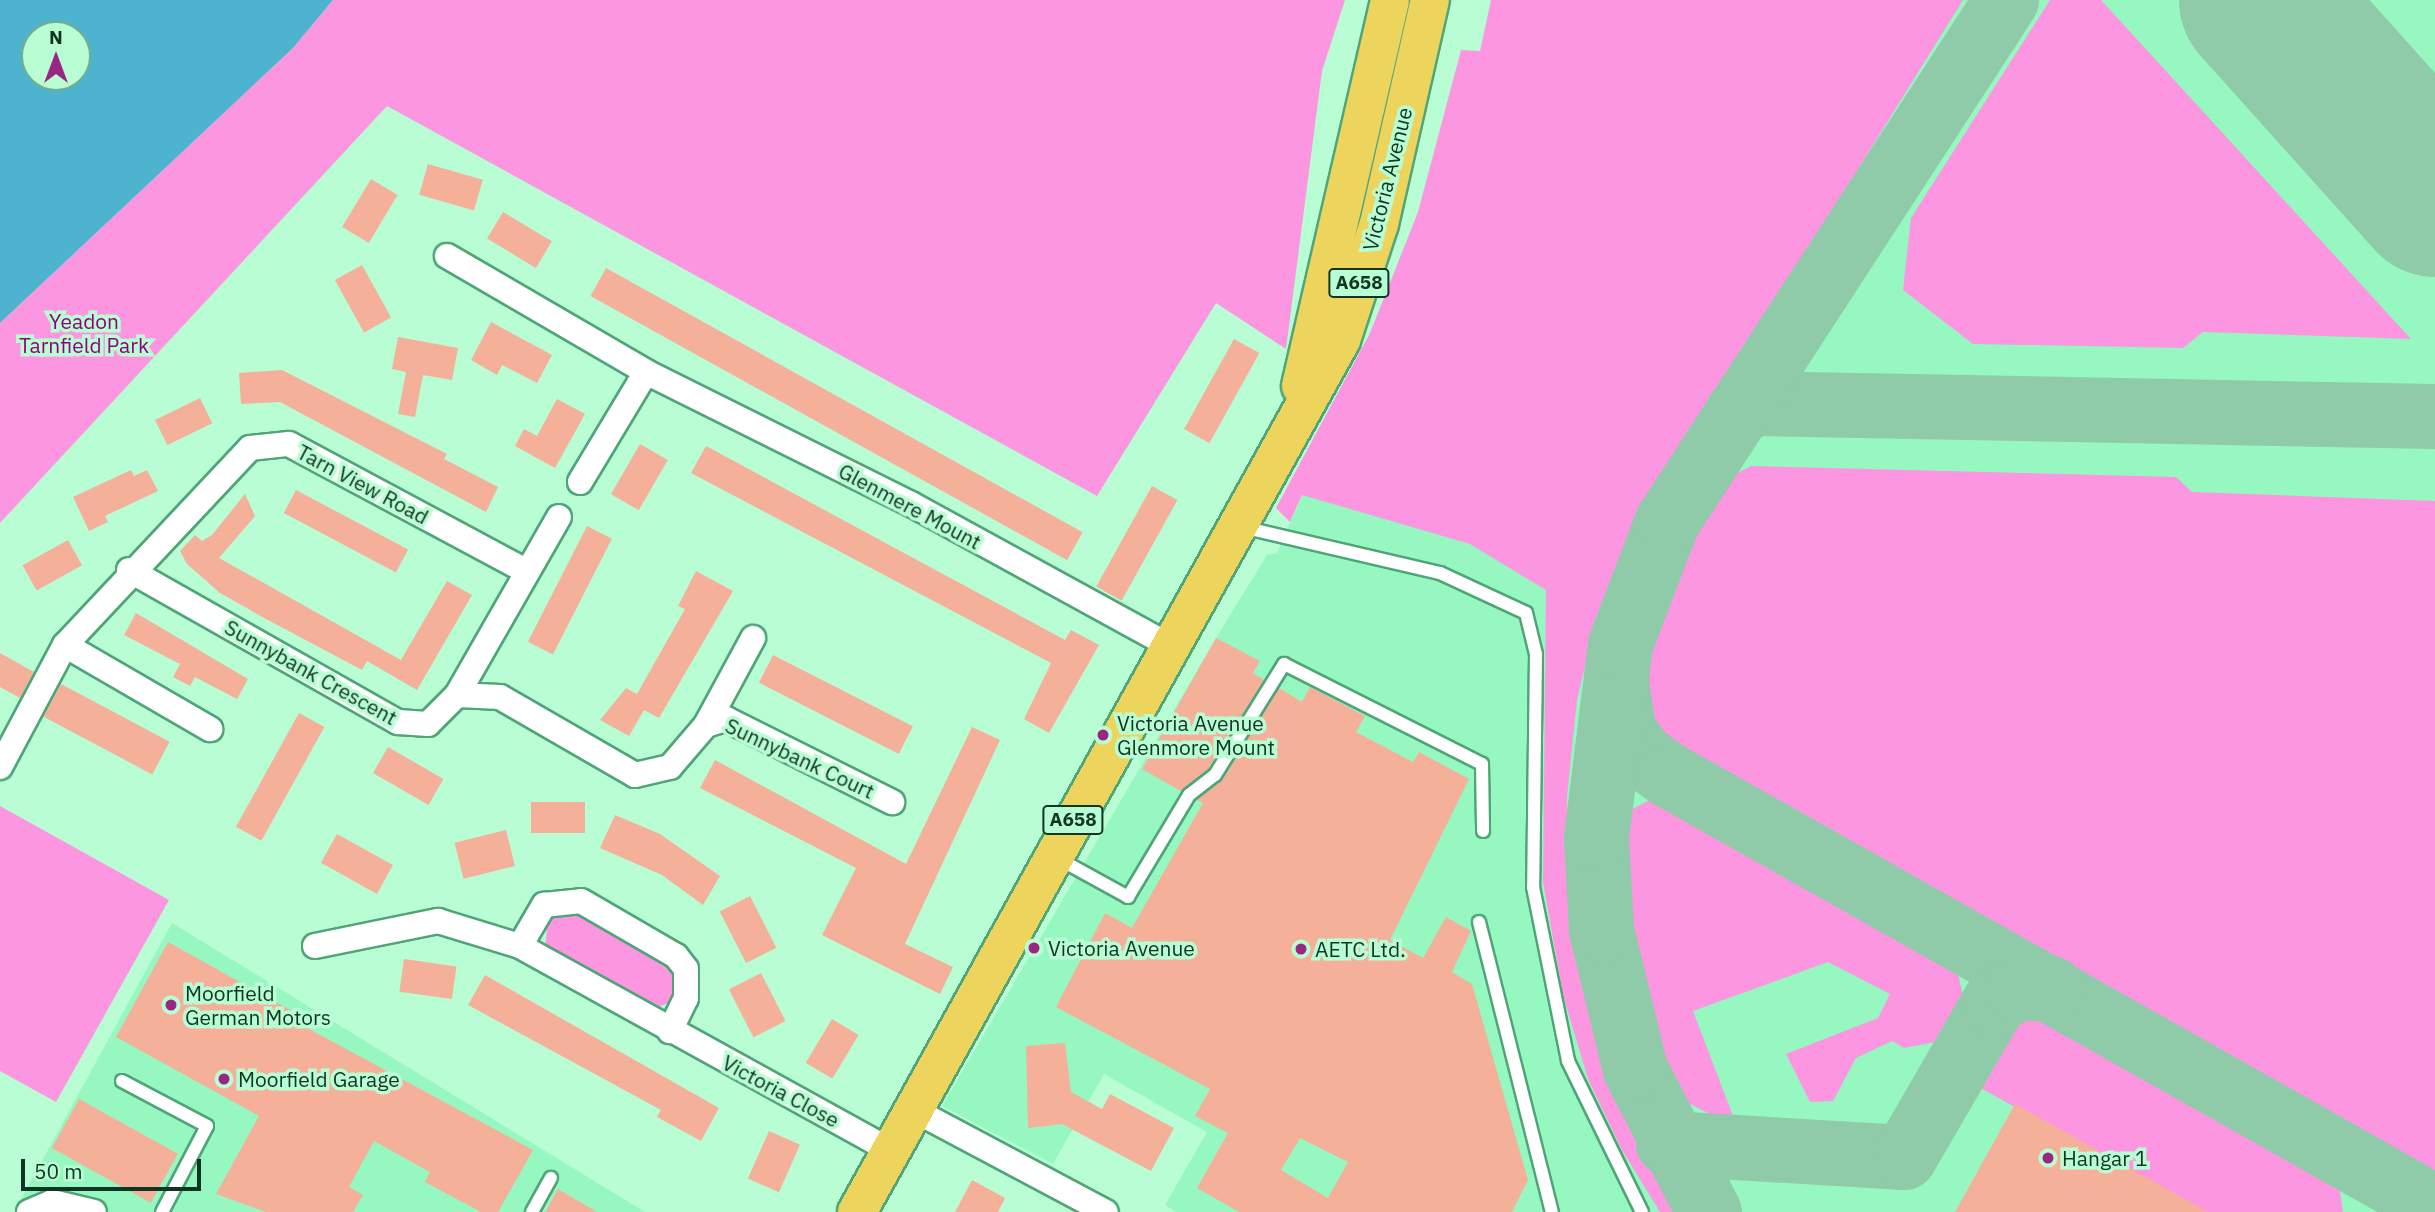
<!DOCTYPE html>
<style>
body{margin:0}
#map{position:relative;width:2435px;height:1212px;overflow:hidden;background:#b9fdd4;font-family:"IBM Plex Sans",sans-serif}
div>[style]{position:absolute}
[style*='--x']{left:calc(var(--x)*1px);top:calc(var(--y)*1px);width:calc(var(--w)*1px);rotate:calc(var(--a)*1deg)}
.built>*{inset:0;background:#97f7c1}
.green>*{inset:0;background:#fc96e0}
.water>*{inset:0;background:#4eb3ce}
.taxiway>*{height:65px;margin:-32.5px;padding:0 32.5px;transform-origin:32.5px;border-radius:32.5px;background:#8fcba8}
.runway>*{height:163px;margin:-81.5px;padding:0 81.5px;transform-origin:81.5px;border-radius:81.5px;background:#8fcba8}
.building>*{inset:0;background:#f5b09a;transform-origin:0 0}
.roads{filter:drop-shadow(2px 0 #4fa577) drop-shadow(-2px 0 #4fa577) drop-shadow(0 2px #4fa577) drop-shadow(0 -2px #4fa577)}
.lane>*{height:12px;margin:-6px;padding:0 6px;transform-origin:6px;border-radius:6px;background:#fff}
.street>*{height:24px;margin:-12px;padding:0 12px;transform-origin:12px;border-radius:12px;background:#fff}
.highway>*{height:38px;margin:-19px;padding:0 19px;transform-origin:19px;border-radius:19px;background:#ecd45d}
.dots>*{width:19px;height:19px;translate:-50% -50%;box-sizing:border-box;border:4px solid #b9fdd4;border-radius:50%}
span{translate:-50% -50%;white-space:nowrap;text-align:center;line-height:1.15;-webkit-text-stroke:7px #b9fdd4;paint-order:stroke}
.shield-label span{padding:2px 5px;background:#b9fdd4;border:2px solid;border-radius:5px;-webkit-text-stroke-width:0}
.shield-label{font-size:19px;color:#113523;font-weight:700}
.street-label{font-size:21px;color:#113523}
.park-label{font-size:21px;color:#93017a}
.poi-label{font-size:21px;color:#113523}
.left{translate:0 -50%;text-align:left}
.north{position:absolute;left:21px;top:21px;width:70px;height:70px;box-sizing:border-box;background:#b9fdd4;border:2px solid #76ad8d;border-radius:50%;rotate:0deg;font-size:19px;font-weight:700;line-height:28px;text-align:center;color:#113523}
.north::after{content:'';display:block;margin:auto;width:24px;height:32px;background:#9b2682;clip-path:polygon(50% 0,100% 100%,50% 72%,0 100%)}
.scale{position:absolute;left:21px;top:1159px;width:180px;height:32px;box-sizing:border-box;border:4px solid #113523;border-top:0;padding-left:9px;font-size:21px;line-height:24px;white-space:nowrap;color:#113523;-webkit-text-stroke:5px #b9fdd4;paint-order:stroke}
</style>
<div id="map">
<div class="built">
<i style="clip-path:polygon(1522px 0,2435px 0,2435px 1212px,1176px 1212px,1165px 1205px,1207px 1132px,1104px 1074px,1053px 1164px,942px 1106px,1216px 638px,1267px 555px,1277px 553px)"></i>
<i style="clip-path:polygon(172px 923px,645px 1212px,14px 1212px)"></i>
</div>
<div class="green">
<i style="clip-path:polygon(333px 0,1345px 0,1322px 71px,1286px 349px,1216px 303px,1097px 496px,387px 106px,0 523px,0 323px,293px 48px)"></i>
<i style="clip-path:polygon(1491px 0,1963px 0,1651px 503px,1596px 621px,1577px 700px,1567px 797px,1569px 882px,1583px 974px,1624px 1102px,1650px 1162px,1681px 1212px,1660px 1212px,1622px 1150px,1588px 1079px,1563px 995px,1543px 882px,1546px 590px,1470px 544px,1302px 495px,1290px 522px,1276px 508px,1370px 333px,1418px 212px,1461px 50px,1480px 51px)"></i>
<i style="clip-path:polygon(2050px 0,2101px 0,2411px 339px,2203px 332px,2183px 348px,1973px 344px,1903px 290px,1911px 218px)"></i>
<i style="clip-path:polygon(1751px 466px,2176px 477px,2192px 492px,2435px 501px,2435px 1176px,1657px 740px,1639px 707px,1644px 667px,1670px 591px,1718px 483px)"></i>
<i style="clip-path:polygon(1656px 797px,1956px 963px,1965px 1006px,1941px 1041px,1904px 1048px,1892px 1041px,1856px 1058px,1833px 1101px,1810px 1102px,1786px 1054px,1878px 1018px,1890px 994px,1828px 962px,1693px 1011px,1733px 1116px,1712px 1115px,1680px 1099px,1651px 1017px,1629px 920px,1622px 814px)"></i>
<i style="clip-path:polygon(0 806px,169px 900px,56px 1102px,0 1071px)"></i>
<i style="clip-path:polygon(577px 909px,665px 961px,676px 978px,671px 1002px,651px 1010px,545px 947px,548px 919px)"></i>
<i style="clip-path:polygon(2044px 1016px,2321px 1169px,2339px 1184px,2343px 1212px,2205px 1212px,1975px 1085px,1993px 1032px,2017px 1019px)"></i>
</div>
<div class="water">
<i style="clip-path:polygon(evenodd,0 0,333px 0,293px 48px,0 323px,0 0,35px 35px,77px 35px,77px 77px,35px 77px,35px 35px)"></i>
</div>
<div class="taxiway">
<i style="--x:1737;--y:412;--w:21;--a:-25"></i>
<i style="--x:1756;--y:403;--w:679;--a:1.1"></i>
<i style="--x:1616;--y:682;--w:49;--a:81.7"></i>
<i style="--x:1623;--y:730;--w:31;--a:54"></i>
<i style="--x:1641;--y:755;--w:34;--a:36"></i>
<i style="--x:1669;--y:775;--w:879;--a:29.42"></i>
<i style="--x:1668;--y:1143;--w:236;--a:3.4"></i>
<i style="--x:1904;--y:1157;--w:179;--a:-59.9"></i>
<i style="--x:1994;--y:1002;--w:26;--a:-32"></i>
<i style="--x:2016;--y:988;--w:35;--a:0"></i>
<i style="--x:1709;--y:1212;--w:161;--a:-117.4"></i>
<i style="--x:1635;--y:1069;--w:143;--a:-103.7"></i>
<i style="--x:1601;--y:930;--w:93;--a:-93.1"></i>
<i style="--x:1596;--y:837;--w:194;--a:-82.9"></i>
<i style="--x:1620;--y:644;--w:132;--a:-69.1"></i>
<i style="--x:1667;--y:521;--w:622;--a:-56.95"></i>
</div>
<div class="runway">
<i style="--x:2260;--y:0;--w:262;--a:48.1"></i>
</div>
<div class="building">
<i style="left:428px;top:164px;width:57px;height:32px;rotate:16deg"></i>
<i style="left:371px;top:179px;width:31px;height:56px;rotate:31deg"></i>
<i style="left:503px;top:212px;width:57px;height:31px;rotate:31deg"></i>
<i style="left:362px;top:265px;width:60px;height:31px;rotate:61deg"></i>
<i style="left:606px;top:268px;width:545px;height:32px;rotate:29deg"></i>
<i style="clip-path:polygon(491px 322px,552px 355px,537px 383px,502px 365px,497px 375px,471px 360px)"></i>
<i style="clip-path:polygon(398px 337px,458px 348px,452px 380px,423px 375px,415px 417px,398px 414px,406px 372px,392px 369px)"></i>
<i style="left:1234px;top:339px;width:29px;height:103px;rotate:29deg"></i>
<i style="clip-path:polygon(282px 370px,447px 454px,444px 459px,498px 487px,486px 512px,280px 402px,241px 404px,239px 373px)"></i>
<i style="left:200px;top:398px;width:28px;height:50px;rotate:64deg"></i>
<i style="clip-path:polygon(557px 399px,585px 414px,555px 468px,515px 446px,524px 429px,537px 436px)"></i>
<i style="left:640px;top:444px;width:32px;height:58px;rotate:30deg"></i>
<i style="clip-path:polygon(706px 446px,1065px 640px,1071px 630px,1099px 645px,1049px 733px,1024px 719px,1051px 663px,691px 473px)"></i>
<i style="clip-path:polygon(131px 470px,134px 476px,147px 470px,158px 491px,105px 516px,108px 522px,89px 531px,73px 497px)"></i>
<i style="left:1152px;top:486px;width:29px;height:115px;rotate:29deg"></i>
<i style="left:296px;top:490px;width:127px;height:26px;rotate:28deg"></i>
<i style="clip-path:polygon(245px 494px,255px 516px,219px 558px,401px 660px,447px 581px,472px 595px,417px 690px,367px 661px,362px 670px,266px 619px,220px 593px,187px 564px,180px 551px,195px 535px,202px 541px,212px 535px)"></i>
<i style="left:587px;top:526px;width:28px;height:130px;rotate:27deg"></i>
<i style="left:68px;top:540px;width:29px;height:52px;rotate:61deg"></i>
<i style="clip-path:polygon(696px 571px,733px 591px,659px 718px,644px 710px,629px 736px,600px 720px,626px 688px,637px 694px,685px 609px,678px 606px)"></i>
<i style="clip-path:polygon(136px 613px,248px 679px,237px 699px,195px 677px,190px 686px,173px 677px,180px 664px,124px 635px)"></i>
<i style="clip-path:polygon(1216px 638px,1260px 661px,1253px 673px,1264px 680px,1208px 769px,1181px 791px,1142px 769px)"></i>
<i style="clip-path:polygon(0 653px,34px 672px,20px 698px,0 687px)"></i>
<i style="left:773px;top:655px;width:157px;height:31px;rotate:27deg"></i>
<i style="left:61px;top:684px;width:123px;height:37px;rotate:28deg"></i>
<i style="clip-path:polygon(evenodd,1310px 687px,1365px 716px,1356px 732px,1413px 762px,1419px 752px,1469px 779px,1390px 940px,1423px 958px,1446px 917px,1471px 931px,1452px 972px,1472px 984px,1528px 1180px,1512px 1212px,1239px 1212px,1197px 1188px,1228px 1133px,1195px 1116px,1210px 1089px,1056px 1007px,1105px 913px,1132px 928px,1203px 803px,1197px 800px,1222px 780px,1279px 688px,1302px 702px,1310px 687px,1300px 1138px,1348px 1162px,1328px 1198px,1281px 1170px,1300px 1138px)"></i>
<i style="left:299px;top:713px;width:29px;height:130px;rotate:29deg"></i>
<i style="clip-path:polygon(972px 727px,1000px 740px,905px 944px,953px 967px,940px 994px,822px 935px,856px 868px,700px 788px,715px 760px,906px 864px)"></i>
<i style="left:388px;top:747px;width:64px;height:30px;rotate:30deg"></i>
<i style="left:531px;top:802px;width:54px;height:31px"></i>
<i style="clip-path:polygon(615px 815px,660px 834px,720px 876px,703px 905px,662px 875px,600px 848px)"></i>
<i style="left:506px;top:830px;width:37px;height:53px;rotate:76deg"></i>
<i style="left:337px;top:834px;width:64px;height:33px;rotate:29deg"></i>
<i style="left:750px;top:896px;width:58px;height:34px;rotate:63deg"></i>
<i style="clip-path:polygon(168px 942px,301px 1016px,298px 1023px,533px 1150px,498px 1212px,481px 1212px,425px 1182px,430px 1172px,374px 1141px,349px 1187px,363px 1195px,353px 1212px,266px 1212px,216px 1194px,259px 1116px,116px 1037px)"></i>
<i style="left:404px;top:959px;width:53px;height:33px;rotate:8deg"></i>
<i style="left:761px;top:973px;width:54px;height:36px;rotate:63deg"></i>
<i style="clip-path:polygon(485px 975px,719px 1108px,701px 1141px,657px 1117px,661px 1110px,468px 1005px)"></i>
<i style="left:832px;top:1019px;width:31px;height:51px;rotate:31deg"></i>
<i style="clip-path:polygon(1065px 1043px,1071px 1092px,1102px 1109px,1110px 1094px,1174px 1128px,1151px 1171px,1062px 1124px,1028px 1128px,1026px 1046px)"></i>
<i style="left:79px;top:1099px;width:113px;height:56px;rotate:29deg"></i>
<i style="clip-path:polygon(2015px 1104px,2208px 1212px,1955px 1212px)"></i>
<i style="left:769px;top:1131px;width:34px;height:52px;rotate:24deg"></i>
<i style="clip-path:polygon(972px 1180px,1005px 1198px,998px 1212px,955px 1212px)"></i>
<i style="clip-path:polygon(558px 1189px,597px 1212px,545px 1212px)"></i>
</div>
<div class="roads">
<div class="lane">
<i style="--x:1242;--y:527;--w:203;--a:13.1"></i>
<i style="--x:1440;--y:573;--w:95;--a:24.9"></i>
<i style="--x:1526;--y:613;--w:42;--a:76.3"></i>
<i style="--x:1536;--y:654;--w:233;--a:90.7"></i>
<i style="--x:1533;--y:887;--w:177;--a:78.6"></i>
<i style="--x:1568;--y:1061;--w:168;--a:63.9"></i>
<i style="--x:1059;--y:859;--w:79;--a:28.8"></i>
<i style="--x:1128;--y:897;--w:119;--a:-59.1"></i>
<i style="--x:1189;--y:795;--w:33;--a:-38"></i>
<i style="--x:1215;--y:775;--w:131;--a:-58.1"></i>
<i style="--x:1284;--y:664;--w:222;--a:26.8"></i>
<i style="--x:1482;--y:764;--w:67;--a:89.1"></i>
<i style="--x:1479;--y:922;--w:299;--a:75.9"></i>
<i style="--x:122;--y:1081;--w:96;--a:27.9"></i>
<i style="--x:207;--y:1126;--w:97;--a:117.6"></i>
<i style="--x:532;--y:1212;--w:39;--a:-61"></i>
</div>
<div class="street">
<i style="--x:447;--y:256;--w:230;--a:30.2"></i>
<i style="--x:646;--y:372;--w:296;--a:26.5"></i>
<i style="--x:911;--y:504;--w:295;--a:28.7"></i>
<i style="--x:580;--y:482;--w:128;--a:-59"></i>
<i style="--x:129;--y:570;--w:309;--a:29.5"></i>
<i style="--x:398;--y:722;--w:30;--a:4"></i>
<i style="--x:428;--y:724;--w:41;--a:-45"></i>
<i style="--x:457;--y:695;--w:205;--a:-60.2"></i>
<i style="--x:65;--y:645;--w:168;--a:30.1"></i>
<i style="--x:457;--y:695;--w:43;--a:2.7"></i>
<i style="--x:500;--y:697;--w:156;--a:30"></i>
<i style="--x:635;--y:775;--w:36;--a:-13"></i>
<i style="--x:670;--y:767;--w:55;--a:-49.4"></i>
<i style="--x:706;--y:725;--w:21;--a:-17"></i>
<i style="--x:726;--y:719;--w:186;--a:26.6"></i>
<i style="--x:706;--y:725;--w:99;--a:-61.6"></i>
<i style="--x:0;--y:767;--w:138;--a:-62"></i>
<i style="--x:65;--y:645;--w:270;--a:-46.8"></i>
<i style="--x:250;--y:448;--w:39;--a:-6"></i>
<i style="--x:289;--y:444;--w:269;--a:28.2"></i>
<i style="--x:315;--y:946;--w:126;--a:-11.5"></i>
<i style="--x:438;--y:921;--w:86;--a:17"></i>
<i style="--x:520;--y:946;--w:425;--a:28.9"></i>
<i style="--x:520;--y:946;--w:48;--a:-59.7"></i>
<i style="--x:544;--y:905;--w:37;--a:-6"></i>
<i style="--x:581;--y:901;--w:110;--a:30.1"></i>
<i style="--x:676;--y:956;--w:16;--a:52"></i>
<i style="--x:686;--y:969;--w:29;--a:90"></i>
<i style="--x:686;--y:998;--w:37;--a:116"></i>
<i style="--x:914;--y:1110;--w:217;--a:28"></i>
<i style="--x:29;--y:1212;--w:25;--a:-23"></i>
<i style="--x:52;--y:1202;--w:43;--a:13.4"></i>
</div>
<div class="highway">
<i style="--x:1301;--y:386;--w:396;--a:-77"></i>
<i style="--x:857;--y:1212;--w:997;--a:-60.97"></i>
<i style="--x:1341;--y:340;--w:122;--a:-71.9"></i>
<i style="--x:1379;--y:224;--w:230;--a:-77.2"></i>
</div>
</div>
<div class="dots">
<i style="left:1103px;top:735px;background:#9b2682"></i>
<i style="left:1034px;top:948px;background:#9b2682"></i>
<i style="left:1301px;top:949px;background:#9b2682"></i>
<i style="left:171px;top:1005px;background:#9b2682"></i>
<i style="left:224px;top:1079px;background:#9b2682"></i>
<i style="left:2048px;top:1158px;background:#9b2682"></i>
</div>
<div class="shield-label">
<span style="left:1359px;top:283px">A658</span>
<span style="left:1073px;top:820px">A658</span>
</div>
<div class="street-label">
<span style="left:1387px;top:179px;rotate:-76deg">Victoria Avenue</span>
<span style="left:363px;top:484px;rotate:28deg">Tarn View Road</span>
<span style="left:910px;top:506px;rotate:28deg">Glenmere Mount</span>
<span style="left:311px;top:672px;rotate:29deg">Sunnybank Crescent</span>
<span style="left:800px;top:758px;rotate:25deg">Sunnybank Court</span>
<span style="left:781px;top:1091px;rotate:28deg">Victoria Close</span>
</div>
<div class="park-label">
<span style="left:84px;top:333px">Yeadon<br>Tarnfield Park</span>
</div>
<div class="poi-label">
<span class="left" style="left:1117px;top:735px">Victoria Avenue<br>Glenmore Mount</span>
<span class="left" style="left:1048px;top:948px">Victoria Avenue</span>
<span class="left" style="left:1315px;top:949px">AETC Ltd.</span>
<span class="left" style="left:185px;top:1005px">Moorfield<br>German Motors</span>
<span class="left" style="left:238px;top:1079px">Moorfield Garage</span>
<span class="left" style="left:2062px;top:1158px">Hangar 1</span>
</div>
<div class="north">N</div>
<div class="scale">50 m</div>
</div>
